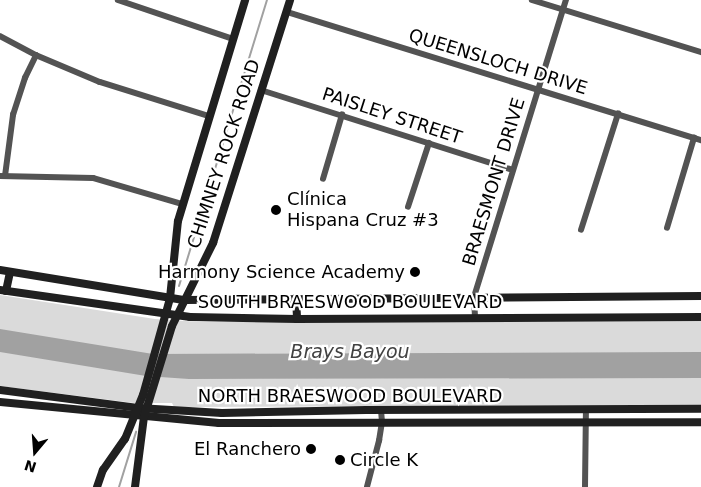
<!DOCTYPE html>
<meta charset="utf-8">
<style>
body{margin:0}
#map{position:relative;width:701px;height:487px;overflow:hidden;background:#fff;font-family:"DejaVu Sans",sans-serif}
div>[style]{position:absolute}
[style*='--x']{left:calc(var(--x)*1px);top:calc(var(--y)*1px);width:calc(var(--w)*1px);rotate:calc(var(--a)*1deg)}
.green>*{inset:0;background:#dadada}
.water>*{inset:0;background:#a1a1a1}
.stream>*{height:2px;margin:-1px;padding:0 1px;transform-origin:1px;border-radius:1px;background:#a1a1a1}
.minor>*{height:5.5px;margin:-2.75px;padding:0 2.75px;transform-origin:2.75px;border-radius:2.75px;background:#535353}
.secondary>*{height:8px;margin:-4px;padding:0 4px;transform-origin:4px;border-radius:4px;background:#202020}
.dots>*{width:14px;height:14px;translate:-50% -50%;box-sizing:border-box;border:2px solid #fff;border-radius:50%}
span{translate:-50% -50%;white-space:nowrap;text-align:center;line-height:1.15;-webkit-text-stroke:4.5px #fff;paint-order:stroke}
.street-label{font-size:18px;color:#000}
.poi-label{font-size:18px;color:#000}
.left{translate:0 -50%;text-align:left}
.right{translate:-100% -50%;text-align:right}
.water-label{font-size:19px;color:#424242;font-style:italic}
.north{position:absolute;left:10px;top:427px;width:50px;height:50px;-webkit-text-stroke:4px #fff;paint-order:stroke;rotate:198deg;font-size:14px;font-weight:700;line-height:20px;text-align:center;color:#000}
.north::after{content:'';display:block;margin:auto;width:18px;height:22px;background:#000;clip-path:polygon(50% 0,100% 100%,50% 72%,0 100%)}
</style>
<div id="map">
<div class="green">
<i style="clip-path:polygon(0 295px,155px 319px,200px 322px,701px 321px,701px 405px,174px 407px,172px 403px,134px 403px,0 386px)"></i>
</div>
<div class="water">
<i style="clip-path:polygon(0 329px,153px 354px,701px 352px,701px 378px,189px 379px,146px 376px,0 352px)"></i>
</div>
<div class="stream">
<i style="--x:179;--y:286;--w:299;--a:-72.9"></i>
<i style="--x:119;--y:487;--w:58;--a:-72.8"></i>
</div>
<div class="minor">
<i style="--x:118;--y:0;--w:121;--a:18.7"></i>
<i style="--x:532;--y:0;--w:177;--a:17.1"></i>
<i style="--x:287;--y:12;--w:433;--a:17.2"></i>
<i style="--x:0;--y:36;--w:41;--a:27.8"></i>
<i style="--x:36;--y:55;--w:69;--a:22.9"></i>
<i style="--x:100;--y:82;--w:114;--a:17.3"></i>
<i style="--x:261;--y:90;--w:264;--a:17.6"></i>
<i style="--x:0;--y:176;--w:93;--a:1.2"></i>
<i style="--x:93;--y:178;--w:93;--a:16.3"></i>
<i style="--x:5;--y:176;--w:62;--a:-82.5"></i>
<i style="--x:13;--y:115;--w:39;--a:-72"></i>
<i style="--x:25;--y:78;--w:25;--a:-64"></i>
<i style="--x:323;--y:179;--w:67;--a:-73.5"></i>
<i style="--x:408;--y:207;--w:67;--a:-71.8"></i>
<i style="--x:667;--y:228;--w:94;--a:-73.3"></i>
<i style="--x:581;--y:230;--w:122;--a:-72.3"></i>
<i style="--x:475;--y:317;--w:20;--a:-93"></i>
<i style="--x:474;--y:297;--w:311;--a:-72.8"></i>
<i style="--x:367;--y:487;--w:48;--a:-75.4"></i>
<i style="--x:379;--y:441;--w:19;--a:-81"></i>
<i style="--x:382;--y:422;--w:12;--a:-95"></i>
<i style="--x:585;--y:487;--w:77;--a:-89.3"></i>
</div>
<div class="secondary">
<i style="--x:0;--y:270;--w:186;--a:9.3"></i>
<i style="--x:184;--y:300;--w:517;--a:-0.44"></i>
<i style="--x:0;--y:290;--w:192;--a:8.1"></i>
<i style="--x:190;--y:317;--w:107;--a:1.1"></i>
<i style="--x:297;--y:319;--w:404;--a:-0.3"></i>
<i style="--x:6;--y:291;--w:19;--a:-78"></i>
<i style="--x:296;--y:298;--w:21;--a:87"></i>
<i style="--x:0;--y:390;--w:139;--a:7.4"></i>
<i style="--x:138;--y:408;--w:84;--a:3.4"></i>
<i style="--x:222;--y:413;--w:144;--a:-1.2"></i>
<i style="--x:366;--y:410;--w:335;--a:-0.2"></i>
<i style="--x:0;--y:402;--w:220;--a:5.5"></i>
<i style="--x:219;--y:423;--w:482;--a:-0.1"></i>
<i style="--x:97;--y:487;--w:18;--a:-71"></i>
<i style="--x:103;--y:470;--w:38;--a:-55"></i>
<i style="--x:125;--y:439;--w:48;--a:-67.8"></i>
<i style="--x:143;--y:395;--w:101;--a:-74.4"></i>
<i style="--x:170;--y:298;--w:77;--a:-84.1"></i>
<i style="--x:178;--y:221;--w:231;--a:-73.1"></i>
<i style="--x:135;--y:487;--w:71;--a:-82.7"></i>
<i style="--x:144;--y:417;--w:95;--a:-72.9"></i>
<i style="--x:172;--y:326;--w:93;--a:-63.7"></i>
<i style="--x:213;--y:243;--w:255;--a:-72.4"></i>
</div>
<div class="dots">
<i style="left:276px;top:210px;background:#000"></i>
<i style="left:415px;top:272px;background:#000"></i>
<i style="left:311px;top:449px;background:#000"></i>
<i style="left:340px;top:460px;background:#000"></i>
</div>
<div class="street-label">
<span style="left:498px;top:62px;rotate:17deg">QUEENSLOCH DRIVE</span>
<span style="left:392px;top:116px;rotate:18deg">PAISLEY STREET</span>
<span style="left:224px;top:154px;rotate:-72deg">CHIMNEY ROCK ROAD</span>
<span style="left:494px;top:182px;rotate:-73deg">BRAESMONT DRIVE</span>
<span style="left:350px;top:302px">SOUTH BRAESWOOD BOULEVARD</span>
<span style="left:350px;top:396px">NORTH BRAESWOOD BOULEVARD</span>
</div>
<div class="poi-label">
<span class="left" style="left:287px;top:210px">Clínica<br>Hispana Cruz #3</span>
<span class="right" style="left:405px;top:272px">Harmony Science Academy</span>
<span class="right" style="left:301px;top:449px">El Ranchero</span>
<span class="left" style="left:350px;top:460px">Circle K</span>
</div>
<div class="water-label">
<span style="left:350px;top:352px">Brays Bayou</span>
</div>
<div class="north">N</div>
</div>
